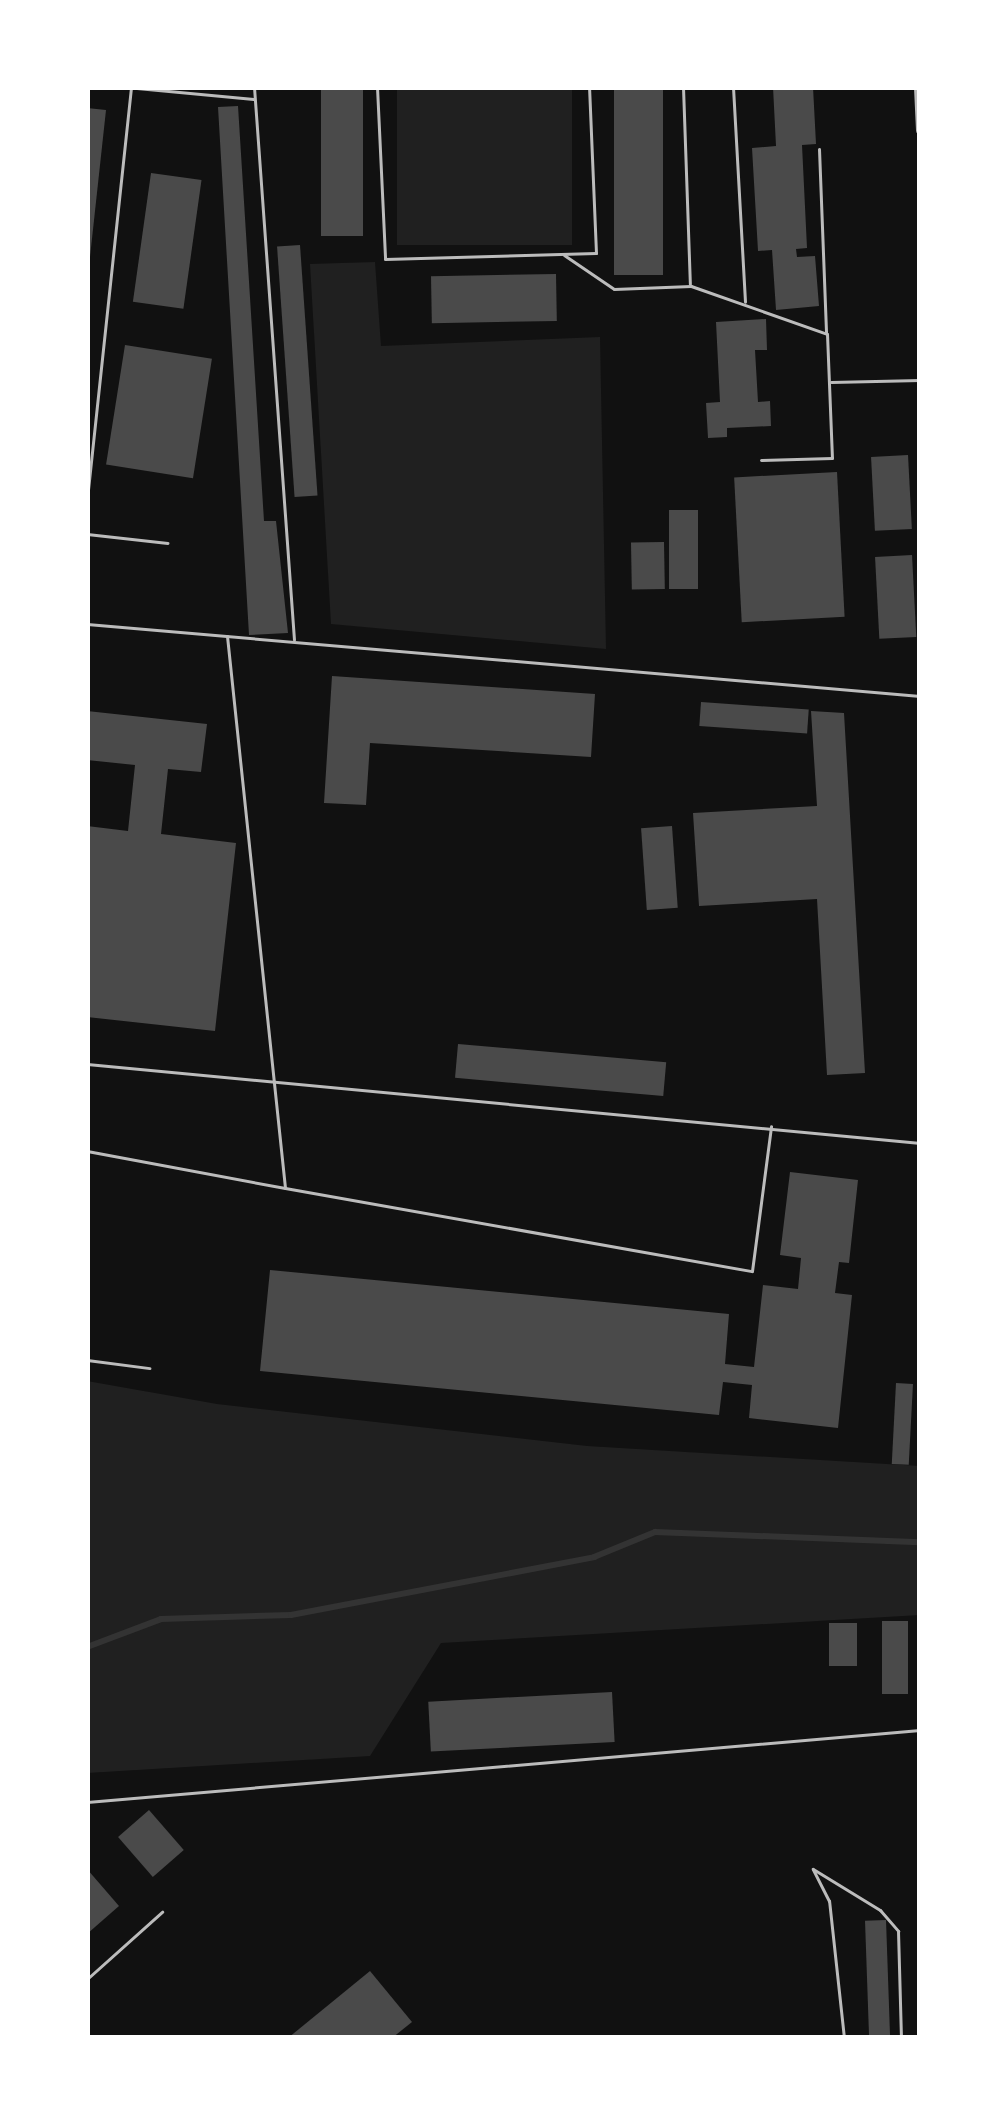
<!DOCTYPE html>
<style>
body{margin:0}
#map{position:relative;width:1007px;height:2125px;overflow:hidden;background:#111;font-family:Inter,sans-serif}
div>[style]{position:absolute}
[style*='--x']{left:calc(var(--x)*1px);top:calc(var(--y)*1px);width:calc(var(--w)*1px);rotate:calc(var(--a)*1deg)}
.green>*{inset:0;background:#202020;transform-origin:0 0}
.stream>*{height:6px;margin:-3px;padding:0 3px;transform-origin:3px;border-radius:3px;background:#333}
.building>*{inset:0;background:#4a4a4a;transform-origin:0 0}
.service>*{height:3px;margin:-1.5px;padding:0 1.5px;transform-origin:1.5px;border-radius:1.5px;background:#bcbcbc}
.tertiary>*{height:9px;margin:-4.5px;padding:0 4.5px;transform-origin:4.5px;border-radius:4.5px;background:#bcbcbc}
span{translate:-50% -50%;white-space:nowrap;text-align:center;line-height:1.15;-webkit-text-stroke:12px #fff;paint-order:stroke}
.frame{position:absolute;inset:0;border:90px solid #fff;pointer-events:none}
</style>
<div id="map">
<div class="green">
<i style="left:397px;top:87px;width:175px;height:158px"></i>
<i style="clip-path:polygon(375px 262px,381px 346px,600px 337px,606px 649px,331px 624px,310px 264px)"></i>
<i style="clip-path:polygon(87px 1381px,217px 1404px,587px 1446px,920px 1466px,920px 1615px,441px 1643px,370px 1756px,87px 1773px)"></i>
</div>
<div class="stream">
<i style="--x:87;--y:1647;--w:79;--a:-20.7"></i>
<i style="--x:161;--y:1619;--w:130;--a:-1.8"></i>
<i style="--x:291;--y:1615;--w:309;--a:-10.8"></i>
<i style="--x:594;--y:1557;--w:66;--a:-22.3"></i>
<i style="--x:655;--y:1532;--w:265;--a:2.2"></i>
</div>
<div class="building">
<i style="left:321px;top:87px;width:42px;height:149px"></i>
<i style="left:614px;top:87px;width:49px;height:188px"></i>
<i style="clip-path:polygon(773px 87px,813px 87px,816px 144px,802px 145px,807px 248px,796px 249px,797px 257px,815px 256px,819px 306px,776px 310px,772px 250px,758px 251px,752px 148px,776px 146px)"></i>
<i style="clip-path:polygon(238px 106px,264px 521px,276px 521px,288px 633px,249px 635px,218px 107px)"></i>
<i style="clip-path:polygon(87px 108px,106px 110px,90px 257px,87px 257px)"></i>
<i style="left:151px;top:173px;width:51px;height:130px;rotate:8deg"></i>
<i style="left:300px;top:245px;width:251px;height:23px;rotate:86deg"></i>
<i style="left:556px;top:274px;width:47px;height:125px;rotate:89deg"></i>
<i style="clip-path:polygon(766px 319px,767px 350px,755px 350px,758px 402px,770px 401px,771px 426px,727px 428px,727px 437px,708px 438px,706px 403px,720px 402px,716px 322px)"></i>
<i style="left:125px;top:345px;width:88px;height:121px;rotate:9deg"></i>
<i style="left:908px;top:455px;width:74px;height:37px;rotate:87deg"></i>
<i style="left:837px;top:472px;width:145px;height:103px;rotate:87deg"></i>
<i style="left:669px;top:510px;width:29px;height:79px"></i>
<i style="left:664px;top:542px;width:47px;height:33px;rotate:89deg"></i>
<i style="left:912px;top:555px;width:82px;height:37px;rotate:87deg"></i>
<i style="clip-path:polygon(332px 676px,595px 694px,591px 757px,370px 743px,366px 805px,324px 803px)"></i>
<i style="left:701px;top:702px;width:108px;height:24px;rotate:4deg"></i>
<i style="clip-path:polygon(87px 711px,207px 724px,201px 772px,168px 769px,161px 834px,236px 843px,215px 1031px,87px 1017px,87px 826px,128px 831px,135px 765px,87px 760px)"></i>
<i style="clip-path:polygon(811px 711px,844px 713px,865px 1073px,827px 1075px,817px 899px,699px 906px,693px 813px,817px 806px)"></i>
<i style="left:672px;top:826px;width:82px;height:31px;rotate:86deg"></i>
<i style="left:458px;top:1044px;width:209px;height:34px;rotate:5deg"></i>
<i style="clip-path:polygon(790px 1172px,858px 1180px,849px 1263px,839px 1262px,835px 1293px,852px 1295px,838px 1428px,749px 1418px,752px 1385px,723px 1382px,719px 1415px,260px 1371px,270px 1270px,729px 1314px,725px 1364px,754px 1367px,763px 1285px,798px 1289px,801px 1258px,780px 1255px)"></i>
<i style="left:896px;top:1383px;width:17px;height:81px;rotate:3deg"></i>
<i style="left:882px;top:1621px;width:26px;height:73px"></i>
<i style="left:857px;top:1623px;width:43px;height:28px;rotate:90deg"></i>
<i style="left:612px;top:1692px;width:50px;height:184px;rotate:87deg"></i>
<i style="left:149px;top:1810px;width:53px;height:41px;rotate:49deg"></i>
<i style="clip-path:polygon(87px 1869px,119px 1906px,87px 1934px)"></i>
<i style="left:886px;top:1920px;width:118px;height:21px;rotate:88deg"></i>
<i style="clip-path:polygon(370px 1971px,412px 2022px,392px 2038px,288px 2038px)"></i>
</div>
<div class="service">
<i style="--x:126;--y:87;--w:128;--a:5.4"></i>
<i style="--x:254;--y:87;--w:554;--a:85.86"></i>
<i style="--x:377;--y:87;--w:172;--a:87.3"></i>
<i style="--x:385;--y:259;--w:211;--a:-1.6"></i>
<i style="--x:596;--y:253;--w:166;--a:-92.4"></i>
<i style="--x:683;--y:87;--w:197;--a:88"></i>
<i style="--x:733;--y:87;--w:215;--a:86.8"></i>
<i style="--x:819;--y:149;--w:183;--a:87.8"></i>
<i style="--x:564;--y:255;--w:60;--a:34.2"></i>
<i style="--x:614;--y:289;--w:77;--a:-2.2"></i>
<i style="--x:691;--y:286;--w:144;--a:19.4"></i>
<i style="--x:827;--y:334;--w:124;--a:87.7"></i>
<i style="--x:832;--y:458;--w:71;--a:178.4"></i>
<i style="--x:831;--y:382;--w:89;--a:-1.3"></i>
<i style="--x:87;--y:499;--w:414;--a:-83.9"></i>
<i style="--x:87;--y:534;--w:81;--a:6.3"></i>
<i style="--x:87;--y:624;--w:836;--a:4.94"></i>
<i style="--x:227;--y:636;--w:555;--a:84"></i>
<i style="--x:285;--y:1188;--w:474;--a:10.1"></i>
<i style="--x:752;--y:1271;--w:146;--a:-82.5"></i>
<i style="--x:87;--y:1064;--w:837;--a:5.42"></i>
<i style="--x:87;--y:1151;--w:200;--a:10.6"></i>
<i style="--x:87;--y:1360;--w:63;--a:7.4"></i>
<i style="--x:87;--y:1802;--w:836;--a:-4.94"></i>
<i style="--x:87;--y:1979;--w:101;--a:-41.8"></i>
<i style="--x:844;--y:2038;--w:138;--a:-96.2"></i>
<i style="--x:829;--y:1901;--w:36;--a:-117"></i>
<i style="--x:813;--y:1869;--w:79;--a:31.5"></i>
<i style="--x:880;--y:1910;--w:28;--a:49"></i>
<i style="--x:898;--y:1931;--w:107;--a:88.4"></i>
</div>
<div class="tertiary">
<i style="--x:918;--y:87;--w:43;--a:87.3"></i>
</div>
<div class="frame"></div>
</div>
